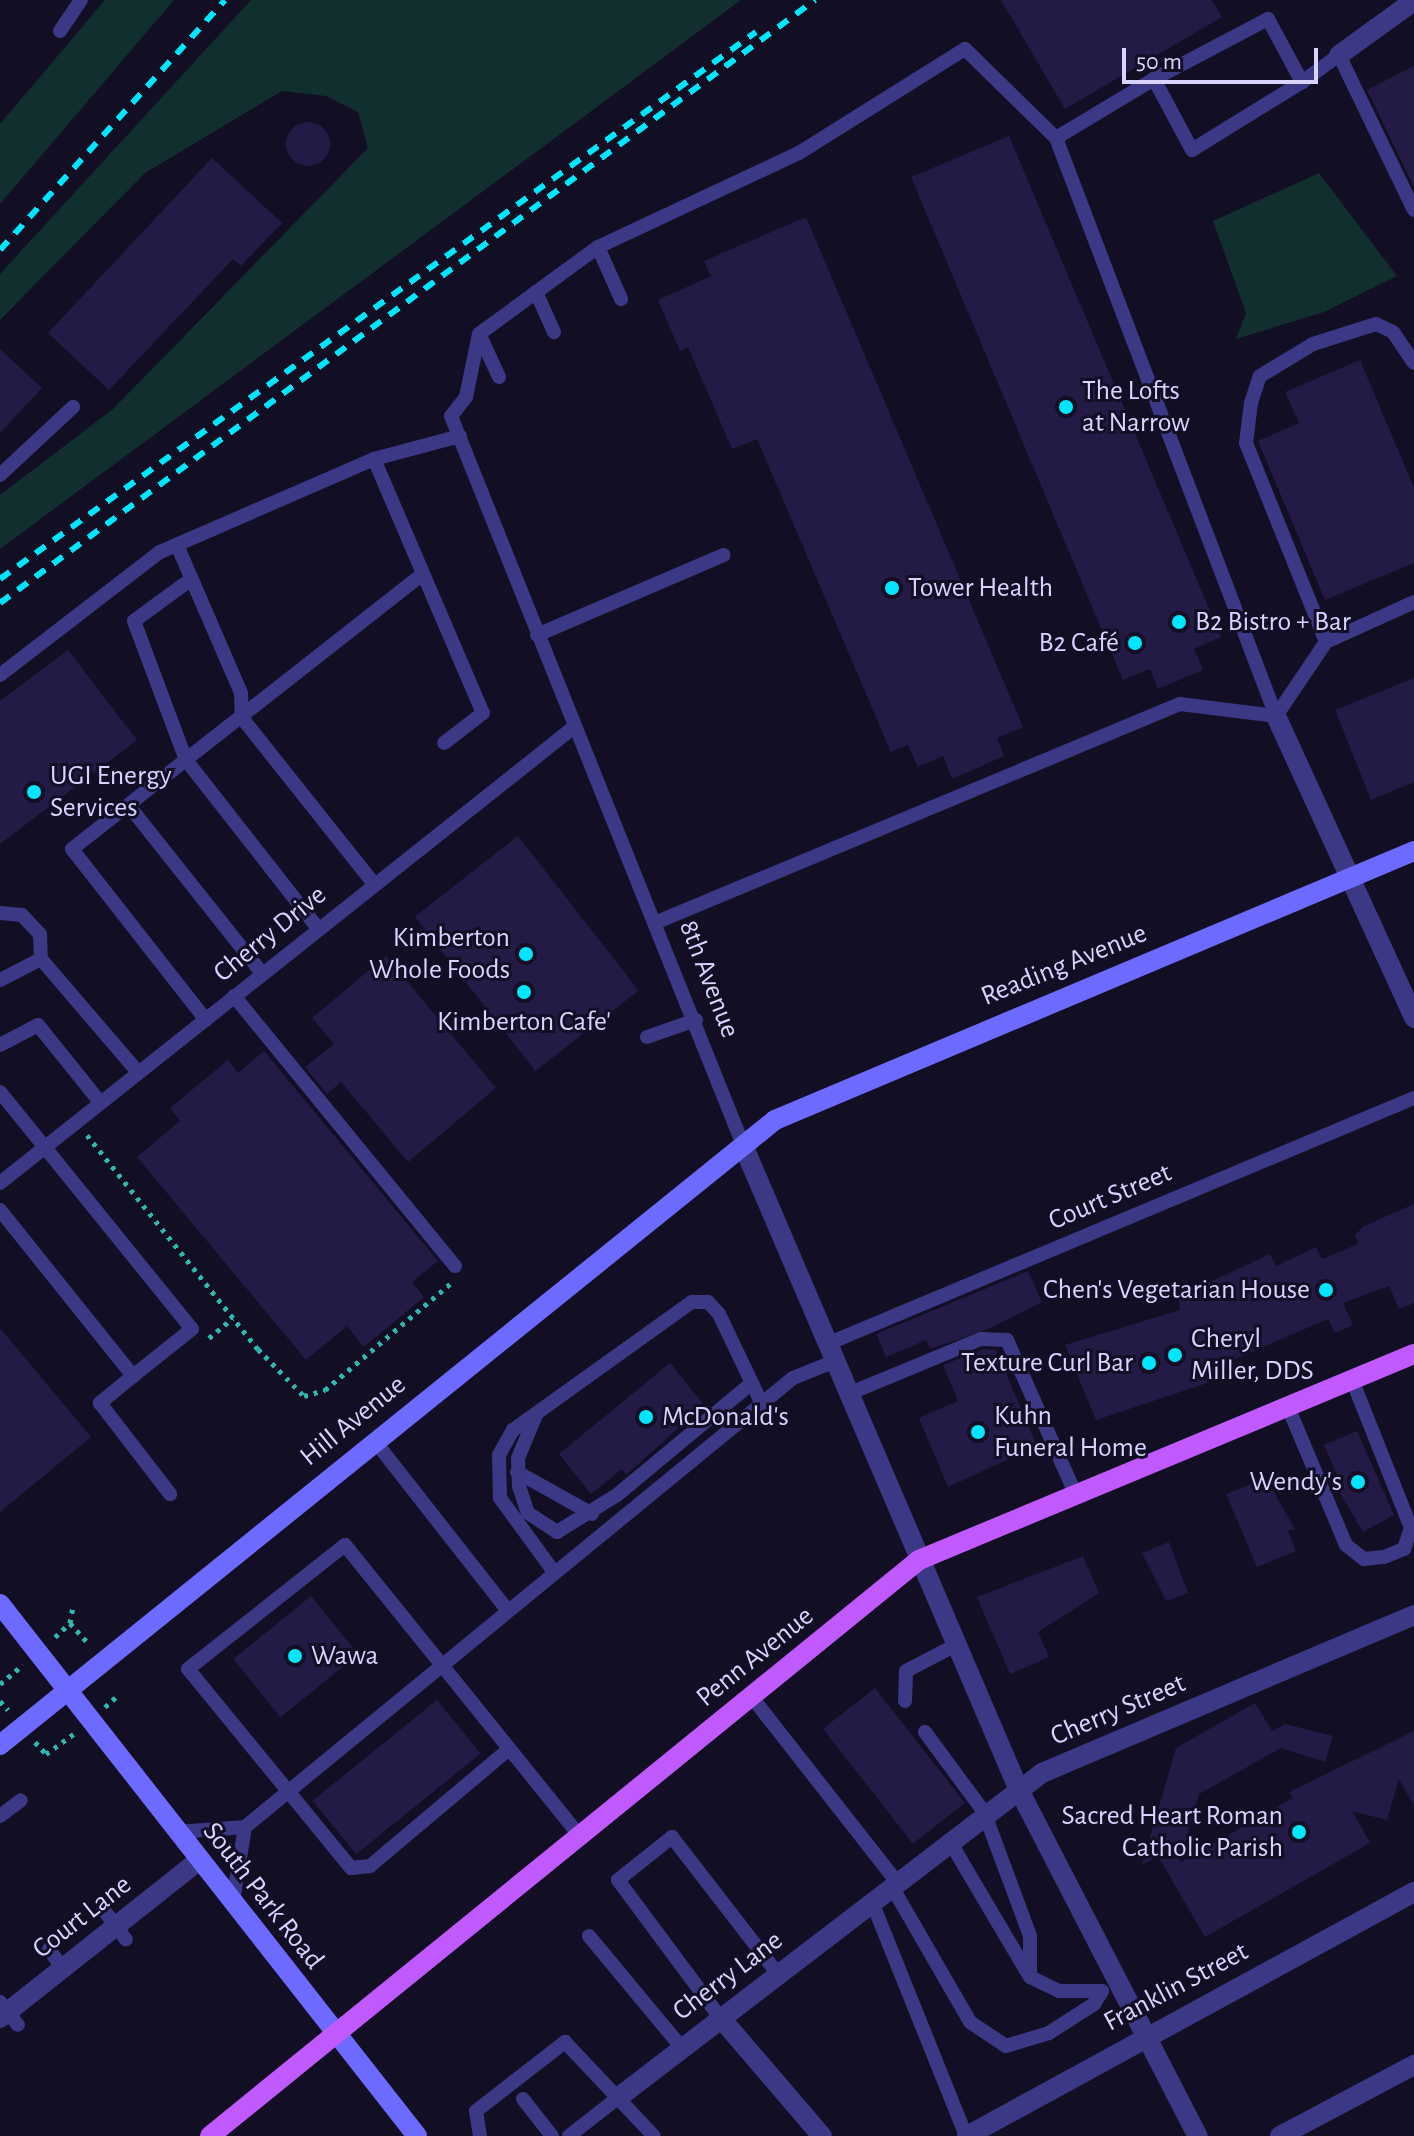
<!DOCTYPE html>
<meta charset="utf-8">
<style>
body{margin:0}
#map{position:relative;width:1414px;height:2136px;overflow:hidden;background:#120f25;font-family:"Alegreya Sans",sans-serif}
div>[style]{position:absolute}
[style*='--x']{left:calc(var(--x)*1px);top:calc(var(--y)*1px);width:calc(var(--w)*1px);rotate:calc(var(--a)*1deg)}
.green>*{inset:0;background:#112f2e}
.building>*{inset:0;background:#231a46;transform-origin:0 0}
.round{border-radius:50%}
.path>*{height:5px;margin-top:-2.5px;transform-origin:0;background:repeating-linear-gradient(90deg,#2eb8af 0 4px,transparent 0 10px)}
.lane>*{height:14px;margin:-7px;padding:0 7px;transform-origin:7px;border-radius:7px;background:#3b3985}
.street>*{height:20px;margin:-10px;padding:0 10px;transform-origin:10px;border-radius:10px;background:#3b3985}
.secondary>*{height:20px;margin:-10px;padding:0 10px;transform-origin:10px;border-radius:10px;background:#6d6aff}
.primary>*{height:20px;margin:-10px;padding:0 10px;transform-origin:10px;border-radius:10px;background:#c05aff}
.rail>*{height:6px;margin-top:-3px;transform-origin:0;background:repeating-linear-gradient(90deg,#00e6fe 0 12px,transparent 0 22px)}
.dots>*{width:22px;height:22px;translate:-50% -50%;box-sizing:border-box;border:4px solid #120f25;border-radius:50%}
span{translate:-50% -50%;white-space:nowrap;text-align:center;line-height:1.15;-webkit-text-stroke:6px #120f25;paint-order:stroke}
.poi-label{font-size:28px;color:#d8d3ff}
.left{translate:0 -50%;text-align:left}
.right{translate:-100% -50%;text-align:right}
.street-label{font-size:28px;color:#d8d3ff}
.scale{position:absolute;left:1122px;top:48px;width:196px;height:36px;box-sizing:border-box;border:4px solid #d8d3ff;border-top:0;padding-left:10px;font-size:24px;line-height:28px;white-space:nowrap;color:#d8d3ff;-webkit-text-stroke:6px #120f25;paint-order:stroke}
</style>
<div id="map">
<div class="green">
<i style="clip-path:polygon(105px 0,174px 0,0 204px,0 124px)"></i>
<i style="clip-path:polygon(251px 0,741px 0,0 549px,0 495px,113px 409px,368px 148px,358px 112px,326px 96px,282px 91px,145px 173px,0 320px,0 274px)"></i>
<i style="clip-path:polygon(1319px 173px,1397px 276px,1324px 312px,1236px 339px,1246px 313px,1213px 221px)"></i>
</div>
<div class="building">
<i style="clip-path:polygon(1001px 0,1212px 0,1222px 17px,1065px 109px)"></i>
<i style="clip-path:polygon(1414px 66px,1414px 187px,1367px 90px)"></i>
<i class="round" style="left:286px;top:122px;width:44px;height:44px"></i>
<i style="clip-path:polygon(1009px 136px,1221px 637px,1194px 649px,1203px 670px,1158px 689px,1150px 669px,1123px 680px,911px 177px)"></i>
<i style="clip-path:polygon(212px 158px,282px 223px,241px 266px,233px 259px,109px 390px,48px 333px)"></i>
<i style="clip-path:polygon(806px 217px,1023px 727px,997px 738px,1004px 756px,952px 779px,943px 756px,918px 767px,908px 745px,891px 752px,757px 439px,732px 449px,688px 347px,680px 351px,658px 300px,711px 276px,704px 261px)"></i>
<i style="clip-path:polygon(0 349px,42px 388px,0 433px)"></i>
<i style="clip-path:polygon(1360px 360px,1414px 488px,1414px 563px,1325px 600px,1258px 441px,1299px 423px,1285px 392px)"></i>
<i style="clip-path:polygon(68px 650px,137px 740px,0 844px,0 701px)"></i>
<i style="clip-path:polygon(1414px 678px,1414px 782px,1371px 800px,1335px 710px)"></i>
<i style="left:518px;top:836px;width:196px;height:131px;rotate:52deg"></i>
<i style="clip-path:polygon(386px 956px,496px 1088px,408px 1162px,341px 1082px,327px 1094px,305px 1067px,334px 1044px,312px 1018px)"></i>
<i style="clip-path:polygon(264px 1051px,438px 1261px,412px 1282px,424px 1297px,364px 1347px,347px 1326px,306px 1360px,137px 1157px,180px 1121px,170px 1108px,228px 1060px,238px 1073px)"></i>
<i style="clip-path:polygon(1414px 1204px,1414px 1303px,1399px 1309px,1389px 1286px,1343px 1303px,1353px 1325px,1335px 1333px,1328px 1319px,1226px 1363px,1231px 1375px,1096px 1420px,1065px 1345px,1180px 1310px,1178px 1297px,1270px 1254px,1276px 1266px,1316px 1247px,1322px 1259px,1358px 1244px,1355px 1235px,1364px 1226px)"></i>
<i style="clip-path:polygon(1028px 1271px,1042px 1302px,988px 1329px,930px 1349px,926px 1340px,886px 1357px,876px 1334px)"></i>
<i style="clip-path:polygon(0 1328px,91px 1437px,0 1512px)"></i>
<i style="clip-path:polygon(983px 1349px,996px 1350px,1037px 1446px,948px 1487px,919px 1418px,958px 1401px,943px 1365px)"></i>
<i style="clip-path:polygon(670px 1363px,704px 1405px,626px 1475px,622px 1469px,591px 1494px,559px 1454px)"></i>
<i style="clip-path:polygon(1357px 1431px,1394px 1515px,1363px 1532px,1334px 1483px,1340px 1481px,1324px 1445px)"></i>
<i style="clip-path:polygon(1266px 1478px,1295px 1529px,1288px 1531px,1296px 1551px,1257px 1567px,1226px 1494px)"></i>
<i style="clip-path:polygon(1169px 1542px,1188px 1593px,1166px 1601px,1142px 1553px)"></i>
<i style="clip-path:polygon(1083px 1556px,1099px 1593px,1038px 1632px,1049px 1657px,1010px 1674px,977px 1597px)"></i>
<i style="left:311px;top:1596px;width:75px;height:100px;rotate:51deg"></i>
<i style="left:875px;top:1688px;width:146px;height:66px;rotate:52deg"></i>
<i style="left:437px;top:1700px;width:69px;height:160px;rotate:51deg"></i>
<i style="clip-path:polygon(1255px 1703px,1272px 1731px,1285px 1724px,1333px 1736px,1325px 1762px,1281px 1748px,1199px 1794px,1179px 1863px,1293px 1798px,1289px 1792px,1414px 1731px,1414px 1806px,1399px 1779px,1387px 1820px,1352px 1811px,1370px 1843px,1205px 1937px,1158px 1856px,1142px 1865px,1176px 1748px)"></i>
</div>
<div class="path">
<i style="--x:87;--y:1135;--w:274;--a:51.4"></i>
<i style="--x:258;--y:1349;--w:66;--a:45.6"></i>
<i style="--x:304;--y:1396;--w:22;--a:-16"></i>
<i style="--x:325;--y:1390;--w:164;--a:-40.3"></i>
<i style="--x:209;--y:1338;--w:31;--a:-40"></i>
<i style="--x:70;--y:1623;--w:17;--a:-80"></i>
<i style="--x:55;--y:1637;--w:21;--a:-43"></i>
<i style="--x:70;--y:1623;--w:28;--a:48"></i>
<i style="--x:0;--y:1684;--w:30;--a:-40"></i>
<i style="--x:0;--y:1701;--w:12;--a:48"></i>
<i style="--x:105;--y:1707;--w:15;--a:-42"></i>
<i style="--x:35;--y:1742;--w:16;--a:47"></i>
<i style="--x:46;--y:1754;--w:37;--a:-36"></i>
</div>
<div class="lane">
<i style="--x:60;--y:31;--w:37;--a:-56"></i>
<i style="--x:1302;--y:82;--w:46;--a:-36.1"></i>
<i style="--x:1339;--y:55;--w:172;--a:64.2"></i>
<i style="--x:1056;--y:138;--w:114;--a:-31"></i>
<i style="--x:1154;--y:79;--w:129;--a:-27.8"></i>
<i style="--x:1268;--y:19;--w:72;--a:61.6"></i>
<i style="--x:1302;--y:82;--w:129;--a:148.3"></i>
<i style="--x:1192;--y:150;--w:81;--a:-118.2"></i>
<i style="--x:598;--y:247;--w:57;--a:66.1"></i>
<i style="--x:536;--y:292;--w:44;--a:65.8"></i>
<i style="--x:479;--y:334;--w:147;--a:-36.2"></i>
<i style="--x:598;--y:247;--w:222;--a:-25.1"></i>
<i style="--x:799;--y:153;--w:196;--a:-32.1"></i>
<i style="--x:965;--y:49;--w:127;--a:44.4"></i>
<i style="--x:1056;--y:138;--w:618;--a:69.16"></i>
<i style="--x:479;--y:334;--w:64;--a:101.7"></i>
<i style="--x:466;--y:397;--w:24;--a:128"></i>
<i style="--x:451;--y:416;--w:785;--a:68.17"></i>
<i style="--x:481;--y:338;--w:43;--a:65.2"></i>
<i style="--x:374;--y:459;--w:276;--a:66.8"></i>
<i style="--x:483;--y:713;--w:49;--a:142.4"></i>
<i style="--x:0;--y:475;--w:100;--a:-43"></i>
<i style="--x:177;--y:545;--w:161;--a:66.6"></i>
<i style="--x:241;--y:693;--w:25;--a:88"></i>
<i style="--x:242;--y:718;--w:213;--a:51.5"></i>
<i style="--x:190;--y:580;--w:69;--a:143.8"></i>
<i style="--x:134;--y:621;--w:148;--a:69.5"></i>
<i style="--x:186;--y:760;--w:212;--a:51.9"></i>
<i style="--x:537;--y:635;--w:203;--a:-23.2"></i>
<i style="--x:1326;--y:642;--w:214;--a:-111.9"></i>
<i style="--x:1246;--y:443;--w:40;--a:-82.9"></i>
<i style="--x:1251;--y:403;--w:28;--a:-72"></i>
<i style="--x:1260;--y:376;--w:62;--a:-31.1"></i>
<i style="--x:1313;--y:344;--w:66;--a:-17.6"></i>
<i style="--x:1376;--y:324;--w:19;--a:25"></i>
<i style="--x:1393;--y:332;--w:37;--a:56"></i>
<i style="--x:0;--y:675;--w:202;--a:-37.6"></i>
<i style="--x:160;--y:552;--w:233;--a:-23.5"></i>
<i style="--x:374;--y:459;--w:89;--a:-15"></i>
<i style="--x:1276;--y:716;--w:89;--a:-56"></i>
<i style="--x:1326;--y:642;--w:97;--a:-24.4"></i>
<i style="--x:129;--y:806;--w:212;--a:51.5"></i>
<i style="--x:0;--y:913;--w:22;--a:5"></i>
<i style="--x:22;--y:915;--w:26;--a:47"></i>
<i style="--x:40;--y:934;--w:25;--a:88"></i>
<i style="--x:41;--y:959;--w:149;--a:49.4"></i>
<i style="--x:657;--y:922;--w:567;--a:-22.63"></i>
<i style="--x:1180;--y:704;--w:97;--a:7.1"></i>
<i style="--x:0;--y:980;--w:46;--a:-27.1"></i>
<i style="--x:234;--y:996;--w:349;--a:50.7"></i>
<i style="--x:206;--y:1020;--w:217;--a:-128.1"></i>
<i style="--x:72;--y:849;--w:446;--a:-38.1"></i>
<i style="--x:647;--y:1037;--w:52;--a:-19.1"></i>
<i style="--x:0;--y:1045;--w:43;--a:-27.8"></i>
<i style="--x:38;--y:1025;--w:99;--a:51.2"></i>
<i style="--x:0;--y:1092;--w:305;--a:51"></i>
<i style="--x:192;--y:1329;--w:75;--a:141.5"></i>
<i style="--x:0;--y:1183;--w:733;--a:-38.46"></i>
<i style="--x:0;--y:1210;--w:213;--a:51.3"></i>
<i style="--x:133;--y:1376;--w:43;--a:140.7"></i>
<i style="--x:100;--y:1403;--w:115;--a:52.4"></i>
<i style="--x:827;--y:1344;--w:636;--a:-22.74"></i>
<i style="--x:848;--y:1394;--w:144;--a:-22.5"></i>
<i style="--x:981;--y:1339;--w:26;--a:2"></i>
<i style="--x:1007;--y:1340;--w:170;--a:66"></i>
<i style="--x:1288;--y:1407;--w:150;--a:67.2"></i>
<i style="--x:1346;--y:1545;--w:23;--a:38"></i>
<i style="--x:1364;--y:1559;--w:20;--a:-6"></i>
<i style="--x:1384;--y:1557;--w:22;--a:-22"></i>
<i style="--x:1404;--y:1549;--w:22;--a:-72"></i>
<i style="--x:1411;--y:1528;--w:159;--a:-111.7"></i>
<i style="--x:536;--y:1415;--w:47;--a:112.7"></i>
<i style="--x:518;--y:1458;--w:28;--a:88"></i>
<i style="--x:519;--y:1486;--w:28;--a:72"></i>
<i style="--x:528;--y:1513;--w:35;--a:33"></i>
<i style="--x:557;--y:1532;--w:70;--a:-31.7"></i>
<i style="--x:617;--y:1495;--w:175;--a:-39.7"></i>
<i style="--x:374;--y:1440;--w:217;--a:51.9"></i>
<i style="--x:517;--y:1472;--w:86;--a:29.2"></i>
<i style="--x:554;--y:1572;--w:92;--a:-126.1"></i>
<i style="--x:500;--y:1498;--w:43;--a:-91.3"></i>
<i style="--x:499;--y:1455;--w:29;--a:-61"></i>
<i style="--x:513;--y:1430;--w:220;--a:-35.6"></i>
<i style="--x:692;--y:1302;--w:16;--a:0"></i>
<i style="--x:708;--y:1302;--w:16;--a:47"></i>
<i style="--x:719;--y:1314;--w:100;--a:64.5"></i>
<i style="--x:751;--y:1696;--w:235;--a:51.9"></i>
<i style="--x:905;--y:1701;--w:30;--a:-88"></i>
<i style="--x:906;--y:1671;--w:56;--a:-27.5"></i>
<i style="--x:925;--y:1732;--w:99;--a:53.6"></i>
<i style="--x:984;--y:1812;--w:132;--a:69.6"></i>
<i style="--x:1030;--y:1936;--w:39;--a:90"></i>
<i style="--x:509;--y:1749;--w:182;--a:139.9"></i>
<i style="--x:370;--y:1866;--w:19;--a:174"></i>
<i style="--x:351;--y:1868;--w:257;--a:-129.3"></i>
<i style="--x:188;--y:1669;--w:200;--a:-38.3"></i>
<i style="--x:345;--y:1545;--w:373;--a:51.1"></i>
<i style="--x:0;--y:1816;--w:26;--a:-37"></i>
<i style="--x:177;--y:1832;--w:68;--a:-4.2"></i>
<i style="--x:245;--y:1827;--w:708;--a:-39.33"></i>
<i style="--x:793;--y:1378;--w:45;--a:-22"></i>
<i style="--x:891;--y:1885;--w:158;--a:60"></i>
<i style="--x:970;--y:2022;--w:43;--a:33.7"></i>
<i style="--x:1006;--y:2046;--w:45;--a:-16.8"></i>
<i style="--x:1049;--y:2033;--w:54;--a:-32.8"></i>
<i style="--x:1094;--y:2004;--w:15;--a:-58"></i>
<i style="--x:1102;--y:1991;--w:43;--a:180"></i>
<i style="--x:1059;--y:1991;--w:32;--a:-154"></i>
<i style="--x:1030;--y:1977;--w:159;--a:-120.6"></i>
<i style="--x:233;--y:1901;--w:75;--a:-80.8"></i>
<i style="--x:872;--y:1902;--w:252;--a:68.1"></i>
<i style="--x:103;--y:1909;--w:38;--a:53"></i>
<i style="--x:589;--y:1936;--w:144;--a:50.3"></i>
<i style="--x:49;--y:1949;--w:24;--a:55"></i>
<i style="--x:0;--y:2002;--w:29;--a:52"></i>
<i style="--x:719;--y:2016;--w:169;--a:-126.6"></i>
<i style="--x:618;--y:1880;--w:69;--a:-38.5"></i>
<i style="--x:672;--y:1837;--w:173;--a:52.3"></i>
<i style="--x:523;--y:2099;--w:47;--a:51.9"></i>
<i style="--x:480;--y:2136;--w:25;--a:-99"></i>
<i style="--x:476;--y:2111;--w:113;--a:-37.8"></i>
<i style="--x:565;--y:2042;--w:129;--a:46.6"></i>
<i style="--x:569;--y:2136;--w:63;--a:-38"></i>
</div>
<div class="street">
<i style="--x:1339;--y:55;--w:92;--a:-35.8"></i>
<i style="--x:1276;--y:716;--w:332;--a:65.4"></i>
<i style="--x:743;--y:1145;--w:699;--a:66.84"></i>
<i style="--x:1018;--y:1788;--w:392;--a:62.7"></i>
<i style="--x:719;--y:2016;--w:158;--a:49.4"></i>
<i style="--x:0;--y:2018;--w:254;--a:-38.4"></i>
<i style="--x:619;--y:2097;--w:533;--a:-37.45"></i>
<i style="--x:1042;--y:1773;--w:404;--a:-23"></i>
<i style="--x:967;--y:2136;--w:509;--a:-28.63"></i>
<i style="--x:1280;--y:2136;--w:152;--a:-27.9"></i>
</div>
<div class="secondary">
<i style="--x:0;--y:1604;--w:676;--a:51.91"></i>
<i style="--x:0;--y:1745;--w:996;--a:-38.88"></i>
<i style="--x:775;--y:1120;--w:693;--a:-22.83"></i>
</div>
<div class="primary">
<i style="--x:210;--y:2136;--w:913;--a:-39.09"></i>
<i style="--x:919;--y:1560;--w:536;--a:-22.6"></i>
</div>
<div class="rail">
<i style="--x:0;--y:250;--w:336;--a:-48"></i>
<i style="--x:0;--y:579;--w:933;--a:-35.89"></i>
<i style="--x:0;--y:603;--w:1014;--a:-36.5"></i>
</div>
<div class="dots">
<i style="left:1066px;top:407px;background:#00e6fe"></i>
<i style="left:892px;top:588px;background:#00e6fe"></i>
<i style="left:1179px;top:622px;background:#00e6fe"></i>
<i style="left:1135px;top:643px;background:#00e6fe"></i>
<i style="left:34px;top:792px;background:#00e6fe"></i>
<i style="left:526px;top:954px;background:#00e6fe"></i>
<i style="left:524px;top:992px;background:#00e6fe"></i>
<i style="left:1326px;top:1290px;background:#00e6fe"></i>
<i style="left:1175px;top:1355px;background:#00e6fe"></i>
<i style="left:1149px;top:1363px;background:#00e6fe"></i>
<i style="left:646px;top:1417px;background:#00e6fe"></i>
<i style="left:978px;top:1432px;background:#00e6fe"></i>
<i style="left:1358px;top:1482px;background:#00e6fe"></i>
<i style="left:295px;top:1656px;background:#00e6fe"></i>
<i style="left:1299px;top:1832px;background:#00e6fe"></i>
</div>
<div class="poi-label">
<span class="left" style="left:1082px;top:407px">The Lofts<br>at Narrow</span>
<span class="left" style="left:908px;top:588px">Tower Health</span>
<span class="left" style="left:1195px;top:622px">B2 Bistro + Bar</span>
<span class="right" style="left:1119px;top:643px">B2 Café</span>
<span class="left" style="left:50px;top:792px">UGI Energy<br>Services</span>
<span class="right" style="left:510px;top:954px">Kimberton<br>Whole Foods</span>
<span style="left:524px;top:1022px">Kimberton Cafe'</span>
<span class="right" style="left:1310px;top:1290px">Chen's Vegetarian House</span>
<span class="left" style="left:1191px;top:1355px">Cheryl<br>Miller, DDS</span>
<span class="right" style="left:1133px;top:1363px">Texture Curl Bar</span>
<span class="left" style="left:994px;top:1432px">Kuhn<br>Funeral Home</span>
<span class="left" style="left:662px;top:1417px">McDonald's</span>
<span class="right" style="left:1342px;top:1482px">Wendy's</span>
<span class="left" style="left:311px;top:1656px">Wawa</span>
<span class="right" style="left:1283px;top:1832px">Sacred Heart Roman<br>Catholic Parish</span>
</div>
<div class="street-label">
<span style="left:270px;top:934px;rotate:-39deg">Cherry Drive</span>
<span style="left:1064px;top:965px;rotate:-22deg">Reading Avenue</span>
<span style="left:709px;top:979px;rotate:69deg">8th Avenue</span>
<span style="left:1110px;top:1197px;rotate:-23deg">Court Street</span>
<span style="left:353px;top:1421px;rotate:-39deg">Hill Avenue</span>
<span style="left:755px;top:1657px;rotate:-39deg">Penn Avenue</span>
<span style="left:1118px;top:1710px;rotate:-23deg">Cherry Street</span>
<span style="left:263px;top:1896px;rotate:52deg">South Park Road</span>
<span style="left:82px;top:1917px;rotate:-38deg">Court Lane</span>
<span style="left:728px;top:1976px;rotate:-37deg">Cherry Lane</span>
<span style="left:1176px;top:1987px;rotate:-28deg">Franklin Street</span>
</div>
<div class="scale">50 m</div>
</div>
